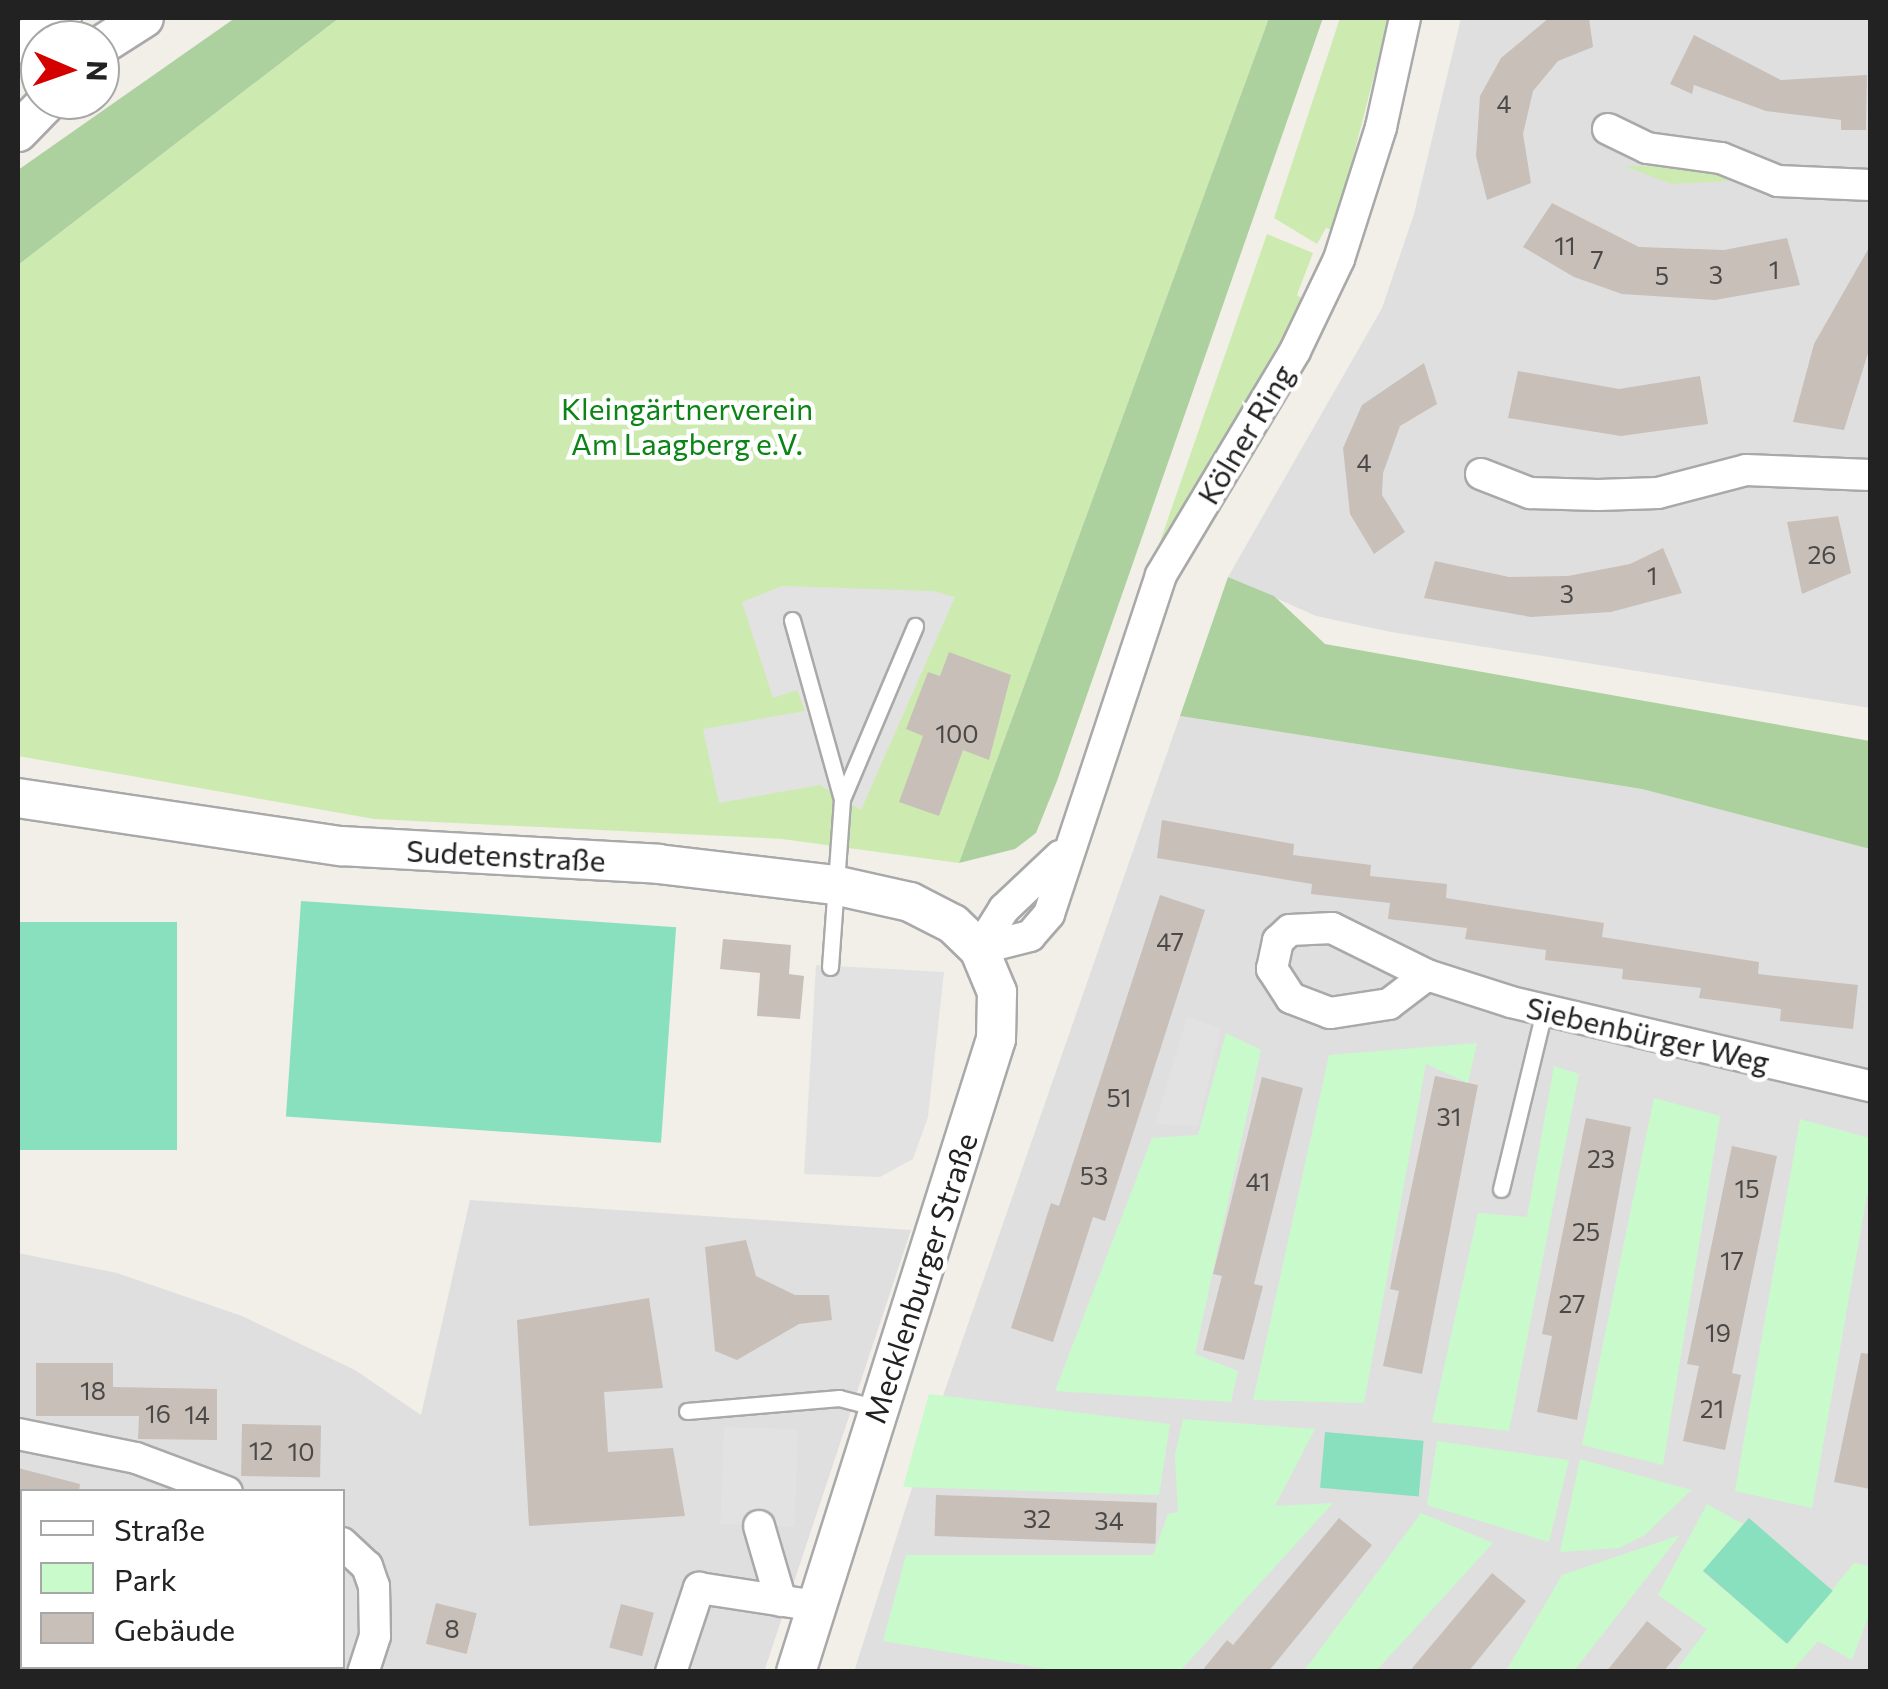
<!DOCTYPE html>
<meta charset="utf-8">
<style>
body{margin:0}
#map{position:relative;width:1888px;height:1689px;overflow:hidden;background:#f2efe9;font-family:Commissioner,sans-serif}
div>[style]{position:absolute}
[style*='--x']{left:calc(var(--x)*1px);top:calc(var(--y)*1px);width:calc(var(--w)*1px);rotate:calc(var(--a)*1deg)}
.residential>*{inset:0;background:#e0dfdf}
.grass>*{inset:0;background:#cdebb0}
.forest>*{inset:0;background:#add19e}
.park>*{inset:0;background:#c8facc}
.pitch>*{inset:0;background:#88e0be;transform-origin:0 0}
.parking>*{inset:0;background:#e2e2e2;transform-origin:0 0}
.building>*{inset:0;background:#c7bfb8;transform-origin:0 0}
.roads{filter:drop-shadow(2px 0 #a9a9a9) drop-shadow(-2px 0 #a9a9a9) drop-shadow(0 2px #a9a9a9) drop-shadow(0 -2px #a9a9a9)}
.service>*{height:15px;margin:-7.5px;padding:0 7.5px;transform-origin:7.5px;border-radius:7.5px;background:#fff}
.minor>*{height:30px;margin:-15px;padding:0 15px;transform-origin:15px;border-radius:15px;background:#fff}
.tertiary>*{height:38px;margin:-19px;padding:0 19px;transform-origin:19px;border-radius:19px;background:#fff}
span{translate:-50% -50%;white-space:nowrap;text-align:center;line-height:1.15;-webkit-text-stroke:9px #fff;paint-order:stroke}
.number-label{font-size:25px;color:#4b4948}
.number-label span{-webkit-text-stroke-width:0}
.park-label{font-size:30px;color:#0c8416}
.street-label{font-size:30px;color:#222}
.frame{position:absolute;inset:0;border:20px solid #222;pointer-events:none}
.legend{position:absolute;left:20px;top:1489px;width:325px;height:180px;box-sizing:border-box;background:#fff;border:2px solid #a7a7a7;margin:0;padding:12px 18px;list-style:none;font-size:30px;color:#222}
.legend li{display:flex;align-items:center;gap:20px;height:50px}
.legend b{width:50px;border:2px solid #a7a7a7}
.north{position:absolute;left:20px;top:20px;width:100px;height:100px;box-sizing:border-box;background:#fff;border:2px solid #a7a7a7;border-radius:50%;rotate:92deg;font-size:28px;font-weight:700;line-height:40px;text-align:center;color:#222}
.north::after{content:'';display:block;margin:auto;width:35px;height:45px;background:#d40000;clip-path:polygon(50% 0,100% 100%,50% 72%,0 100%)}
</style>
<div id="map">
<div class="residential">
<i style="clip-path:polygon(1461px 18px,1870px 18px,1870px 708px,1391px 632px,1316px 616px,1228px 577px,1382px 308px,1414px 214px)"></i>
<i style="clip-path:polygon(1180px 716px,1642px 789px,1870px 849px,1870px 1671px,854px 1672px,923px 1453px)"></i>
<i style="clip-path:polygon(evenodd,470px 1200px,911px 1230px,764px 1672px,18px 1671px,18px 1253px,117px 1273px,242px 1316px,355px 1370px,421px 1415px,470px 1200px,22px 1492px,342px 1492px,342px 1666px,22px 1666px,22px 1492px)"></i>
</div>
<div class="grass">
<i style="clip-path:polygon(339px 18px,1269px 18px,959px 863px,782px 839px,374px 819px,18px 756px,18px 265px)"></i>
<i style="clip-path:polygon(1340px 18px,1389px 18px,1334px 231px,1326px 228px,1317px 244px,1274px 218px)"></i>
<i style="clip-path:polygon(1624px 166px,1699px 166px,1746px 180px,1672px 184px)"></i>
<i style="clip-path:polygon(1267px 234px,1313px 253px,1297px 295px,1304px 300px,1155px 556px)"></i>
</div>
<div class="forest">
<i style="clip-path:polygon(235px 18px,339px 18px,18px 265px,18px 170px)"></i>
<i style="clip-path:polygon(1269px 18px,1323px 18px,1057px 781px,1036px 833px,1015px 849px,959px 863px)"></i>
<i style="clip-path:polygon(1228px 577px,1274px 596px,1325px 644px,1870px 741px,1870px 849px,1642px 789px,1180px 716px)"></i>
</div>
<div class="park">
<i style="clip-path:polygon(1226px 1033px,1261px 1050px,1195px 1354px,1238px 1371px,1231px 1402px,1055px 1391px,1152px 1138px,1198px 1135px)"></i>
<i style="clip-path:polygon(1477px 1043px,1468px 1083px,1426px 1064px,1364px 1403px,1253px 1400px,1329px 1055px)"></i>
<i style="clip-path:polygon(1554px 1066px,1579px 1074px,1509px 1431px,1432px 1422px,1478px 1213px,1527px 1217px)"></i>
<i style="clip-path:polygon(1654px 1098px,1720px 1116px,1663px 1465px,1582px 1445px)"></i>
<i style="clip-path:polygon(1800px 1119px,1870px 1138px,1870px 1178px,1812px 1508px,1735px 1491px)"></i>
<i style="clip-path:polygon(929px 1394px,1170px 1424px,1159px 1495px,903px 1487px)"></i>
<i style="clip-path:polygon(1183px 1419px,1315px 1429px,1275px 1506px,1333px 1503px,1180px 1671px,1059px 1671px,883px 1641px,906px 1555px,1153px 1555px,1168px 1514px,1178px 1512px,1175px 1455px)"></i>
<i style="clip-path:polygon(1437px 1441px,1569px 1460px,1549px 1542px,1427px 1505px)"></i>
<i style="clip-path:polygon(1580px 1459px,1691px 1490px,1645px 1535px,1619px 1548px,1560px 1552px)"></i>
<i style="clip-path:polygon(1707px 1504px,1743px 1524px,1703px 1572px,1788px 1644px,1854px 1563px,1870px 1566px,1870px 1612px,1852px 1660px,1818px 1641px,1792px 1671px,1676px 1671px,1707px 1629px,1658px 1595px)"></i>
<i style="clip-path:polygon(1421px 1513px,1493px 1543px,1376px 1671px,1304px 1671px)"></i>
<i style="clip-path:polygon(1680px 1535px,1574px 1671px,1506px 1671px,1562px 1575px)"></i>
</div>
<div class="pitch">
<i style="left:301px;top:901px;width:376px;height:216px;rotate:4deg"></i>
<i style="left:18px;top:922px;width:159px;height:228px"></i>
<i style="left:1325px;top:1432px;width:99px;height:56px;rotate:5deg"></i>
<i style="left:1749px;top:1518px;width:111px;height:70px;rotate:41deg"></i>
</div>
<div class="parking">
<i style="clip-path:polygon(782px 586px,933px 591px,955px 597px,861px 810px,820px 785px,719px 803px,703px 729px,805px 711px,797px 690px,773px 698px,742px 602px)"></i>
<i style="clip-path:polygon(816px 965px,944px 972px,928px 1117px,913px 1159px,880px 1177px,804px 1174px)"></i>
<i style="clip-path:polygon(1187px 1017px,1221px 1028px,1198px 1126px,1155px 1124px)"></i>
<i style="left:724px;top:1427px;width:74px;height:97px;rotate:2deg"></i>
</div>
<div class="building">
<i style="clip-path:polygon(1549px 18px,1589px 18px,1593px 47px,1558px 61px,1533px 91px,1523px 134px,1531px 183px,1487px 200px,1476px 156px,1480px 96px,1501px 58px)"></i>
<i style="clip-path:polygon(1694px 35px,1781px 80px,1867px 75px,1866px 130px,1841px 130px,1841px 120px,1766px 111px,1694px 85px,1692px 94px,1670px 84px)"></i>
<i style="clip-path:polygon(1552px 203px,1639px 247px,1724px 250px,1787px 238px,1800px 285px,1715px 300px,1622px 294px,1574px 277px,1523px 247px)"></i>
<i style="clip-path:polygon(1870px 246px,1870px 347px,1844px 430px,1793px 422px,1814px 344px)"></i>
<i style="clip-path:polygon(1424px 363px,1437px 404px,1400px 426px,1383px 473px,1382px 495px,1405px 532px,1374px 554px,1350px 514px,1343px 448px,1362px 405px)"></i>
<i style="clip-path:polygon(1518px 371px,1619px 389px,1700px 376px,1708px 424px,1621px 436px,1508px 418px)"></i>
<i style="clip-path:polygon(1838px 516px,1851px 573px,1802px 594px,1787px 522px)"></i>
<i style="clip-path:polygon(1663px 548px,1682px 593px,1611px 612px,1531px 617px,1424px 598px,1435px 561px,1509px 577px,1568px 576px,1630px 564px)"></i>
<i style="clip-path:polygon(949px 652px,1011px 675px,989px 760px,963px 750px,939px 816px,899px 802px,923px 736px,906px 729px,928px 672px,940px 676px)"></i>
<i style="clip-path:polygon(1162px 820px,1294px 844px,1293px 855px,1371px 865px,1370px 876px,1447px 884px,1446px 898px,1604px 923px,1602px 937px,1759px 962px,1758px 974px,1858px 985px,1853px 1029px,1780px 1021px,1781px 1009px,1699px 998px,1701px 988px,1622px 979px,1623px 969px,1545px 960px,1546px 950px,1465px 939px,1467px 928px,1388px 919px,1390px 903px,1311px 894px,1312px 884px,1157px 858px)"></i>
<i style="clip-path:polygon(1160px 895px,1205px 910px,1105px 1221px,1093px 1217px,1053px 1342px,1011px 1328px,1051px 1203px,1059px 1206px)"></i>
<i style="clip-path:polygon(723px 939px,791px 945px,789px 974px,804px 976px,800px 1019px,757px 1016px,760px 973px,720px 969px)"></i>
<i style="clip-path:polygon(1435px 1076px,1478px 1085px,1422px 1374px,1383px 1366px,1399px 1291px,1390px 1289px)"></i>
<i style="clip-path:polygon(1262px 1077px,1303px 1088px,1254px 1284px,1263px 1286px,1244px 1360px,1203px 1350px,1222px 1276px,1213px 1274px)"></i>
<i style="clip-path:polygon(1586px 1118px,1631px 1127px,1577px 1420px,1537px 1412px,1552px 1336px,1542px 1334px)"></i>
<i style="clip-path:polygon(1732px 1146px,1777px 1156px,1732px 1373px,1741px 1375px,1725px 1450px,1683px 1441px,1699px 1366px,1687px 1364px)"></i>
<i style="clip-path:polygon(746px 1240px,756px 1276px,795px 1295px,829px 1295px,832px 1320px,799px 1324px,737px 1360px,715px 1351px,705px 1247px)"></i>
<i style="clip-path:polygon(649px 1298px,663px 1388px,604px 1392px,608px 1452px,673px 1448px,685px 1516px,529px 1526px,517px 1320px)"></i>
<i style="clip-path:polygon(1861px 1353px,1870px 1354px,1870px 1489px,1834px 1482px)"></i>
<i style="clip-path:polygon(36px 1363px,113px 1363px,113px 1387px,217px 1389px,217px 1440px,138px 1439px,139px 1416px,36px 1416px)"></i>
<i style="left:242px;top:1424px;width:79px;height:52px;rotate:1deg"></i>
<i style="clip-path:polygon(18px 1468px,80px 1484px,79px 1492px,18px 1492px)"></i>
<i style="left:936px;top:1495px;width:221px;height:41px;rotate:2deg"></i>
<i style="clip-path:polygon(1339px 1518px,1372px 1545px,1268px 1672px,1201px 1672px,1227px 1640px,1233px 1645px)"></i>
<i style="clip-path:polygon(1492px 1573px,1526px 1601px,1468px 1672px,1409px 1672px)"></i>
<i style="left:436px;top:1603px;width:42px;height:42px;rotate:14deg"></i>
<i style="left:621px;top:1604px;width:34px;height:45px;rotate:15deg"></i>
<i style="clip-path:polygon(1647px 1621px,1682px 1649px,1663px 1672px,1606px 1672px)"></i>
</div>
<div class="roads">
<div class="service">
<i style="--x:792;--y:620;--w:186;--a:74.4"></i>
<i style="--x:830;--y:967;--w:168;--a:-85.9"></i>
<i style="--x:842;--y:799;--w:188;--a:-67.1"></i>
<i style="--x:1501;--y:1189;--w:183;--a:-76.4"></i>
<i style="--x:687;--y:1411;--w:153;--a:-4.9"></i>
<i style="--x:839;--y:1398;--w:40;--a:14.4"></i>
</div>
<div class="minor">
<i style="--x:1608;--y:129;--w:43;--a:26"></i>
<i style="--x:1647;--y:148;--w:75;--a:7.7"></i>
<i style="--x:1721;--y:158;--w:61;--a:22"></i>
<i style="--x:1778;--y:181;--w:92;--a:2.5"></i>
<i style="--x:1481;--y:474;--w:53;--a:21.2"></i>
<i style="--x:1530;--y:493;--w:68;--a:1.7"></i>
<i style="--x:1598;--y:495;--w:60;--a:-1.9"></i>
<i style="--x:1658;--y:493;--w:91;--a:-14.6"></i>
<i style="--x:1746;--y:470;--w:124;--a:2.3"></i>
<i style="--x:979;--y:949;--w:53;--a:-14.3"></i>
<i style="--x:1030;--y:936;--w:29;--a:-49"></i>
<i style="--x:1049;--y:914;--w:357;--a:-71.7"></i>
<i style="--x:1161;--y:575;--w:261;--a:-59.1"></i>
<i style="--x:1295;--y:351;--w:102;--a:-64.4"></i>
<i style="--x:1339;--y:259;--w:139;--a:-72.3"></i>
<i style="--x:1381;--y:127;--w:112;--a:-77.6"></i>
<i style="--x:979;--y:949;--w:47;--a:-58"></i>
<i style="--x:1004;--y:909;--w:77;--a:-43.4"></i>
<i style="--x:1427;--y:975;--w:48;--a:142.7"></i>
<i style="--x:1389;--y:1004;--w:60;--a:171.3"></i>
<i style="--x:1330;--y:1013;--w:42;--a:-159"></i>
<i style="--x:1291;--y:998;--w:35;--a:-123"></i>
<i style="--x:1272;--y:969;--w:29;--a:-78"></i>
<i style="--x:1278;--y:941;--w:16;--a:-43"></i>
<i style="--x:1290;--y:930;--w:42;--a:-2.7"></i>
<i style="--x:1332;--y:928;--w:106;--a:26.3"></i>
<i style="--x:1427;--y:975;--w:88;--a:17.8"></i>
<i style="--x:1511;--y:1002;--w:369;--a:13.2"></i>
<i style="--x:18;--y:1434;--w:120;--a:11.5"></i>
<i style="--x:136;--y:1458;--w:97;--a:20.5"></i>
<i style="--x:759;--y:1526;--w:78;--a:73.7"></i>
<i style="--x:342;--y:1543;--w:34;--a:43"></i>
<i style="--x:367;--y:1566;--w:21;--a:71"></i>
<i style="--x:374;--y:1586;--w:50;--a:88.9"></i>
<i style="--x:375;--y:1636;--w:38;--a:108"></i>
<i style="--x:671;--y:1672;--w:89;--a:-71.6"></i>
<i style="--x:699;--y:1588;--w:119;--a:8.7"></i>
</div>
<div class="tertiary">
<i style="--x:18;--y:44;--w:51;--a:-30.6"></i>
<i style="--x:100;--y:46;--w:52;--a:-32.5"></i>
<i style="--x:18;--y:132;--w:45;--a:-45.9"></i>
<i style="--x:18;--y:798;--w:327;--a:8.5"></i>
<i style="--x:341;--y:846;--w:318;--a:3.2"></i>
<i style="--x:658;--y:864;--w:177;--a:6.8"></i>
<i style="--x:834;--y:885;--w:78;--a:12.6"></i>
<i style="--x:910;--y:902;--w:48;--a:27.1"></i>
<i style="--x:953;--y:924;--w:36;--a:44"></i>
<i style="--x:979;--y:949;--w:47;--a:67.3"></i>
<i style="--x:997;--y:992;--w:47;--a:91.2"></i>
<i style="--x:996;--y:1039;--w:664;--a:107.53"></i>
</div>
</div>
<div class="number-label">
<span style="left:1504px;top:103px">4</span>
<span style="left:1565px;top:245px">11</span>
<span style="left:1597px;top:259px">7</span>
<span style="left:1774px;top:269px">1</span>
<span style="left:1716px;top:274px">3</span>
<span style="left:1662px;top:275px">5</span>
<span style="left:1364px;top:462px">4</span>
<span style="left:1822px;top:554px">26</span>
<span style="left:1652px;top:575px">1</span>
<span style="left:1567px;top:593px">3</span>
<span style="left:957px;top:733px">100</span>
<span style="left:1170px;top:941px">47</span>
<span style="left:1119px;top:1097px">51</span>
<span style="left:1449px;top:1116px">31</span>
<span style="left:1601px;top:1158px">23</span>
<span style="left:1094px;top:1175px">53</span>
<span style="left:1258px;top:1181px">41</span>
<span style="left:1747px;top:1188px">15</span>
<span style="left:1586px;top:1231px">25</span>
<span style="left:1732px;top:1260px">17</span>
<span style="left:1572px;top:1303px">27</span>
<span style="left:1718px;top:1332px">19</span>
<span style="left:93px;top:1390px">18</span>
<span style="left:1712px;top:1408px">21</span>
<span style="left:158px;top:1413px">16</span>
<span style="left:197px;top:1414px">14</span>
<span style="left:261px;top:1450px">12</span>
<span style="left:301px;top:1451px">10</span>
<span style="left:1037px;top:1518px">32</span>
<span style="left:1109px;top:1520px">34</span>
<span style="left:452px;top:1628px">8</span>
</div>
<div class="park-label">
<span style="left:687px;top:425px">Kleingärtnerverein<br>Am Laagberg e.V.</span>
</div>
<div class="street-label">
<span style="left:1245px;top:434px;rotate:-59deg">Kölner Ring</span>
<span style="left:506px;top:855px;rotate:3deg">Sudetenstraße</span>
<span style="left:1648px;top:1034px;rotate:13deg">Siebenbürger Weg</span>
<span style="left:920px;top:1278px;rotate:-72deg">Mecklenburger Straße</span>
</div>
<div class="frame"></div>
<ul class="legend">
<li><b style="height:12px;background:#fff"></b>Straße</li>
<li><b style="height:28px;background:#c8facc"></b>Park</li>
<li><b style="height:28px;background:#c7bfb8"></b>Gebäude</li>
</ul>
<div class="north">N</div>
</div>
